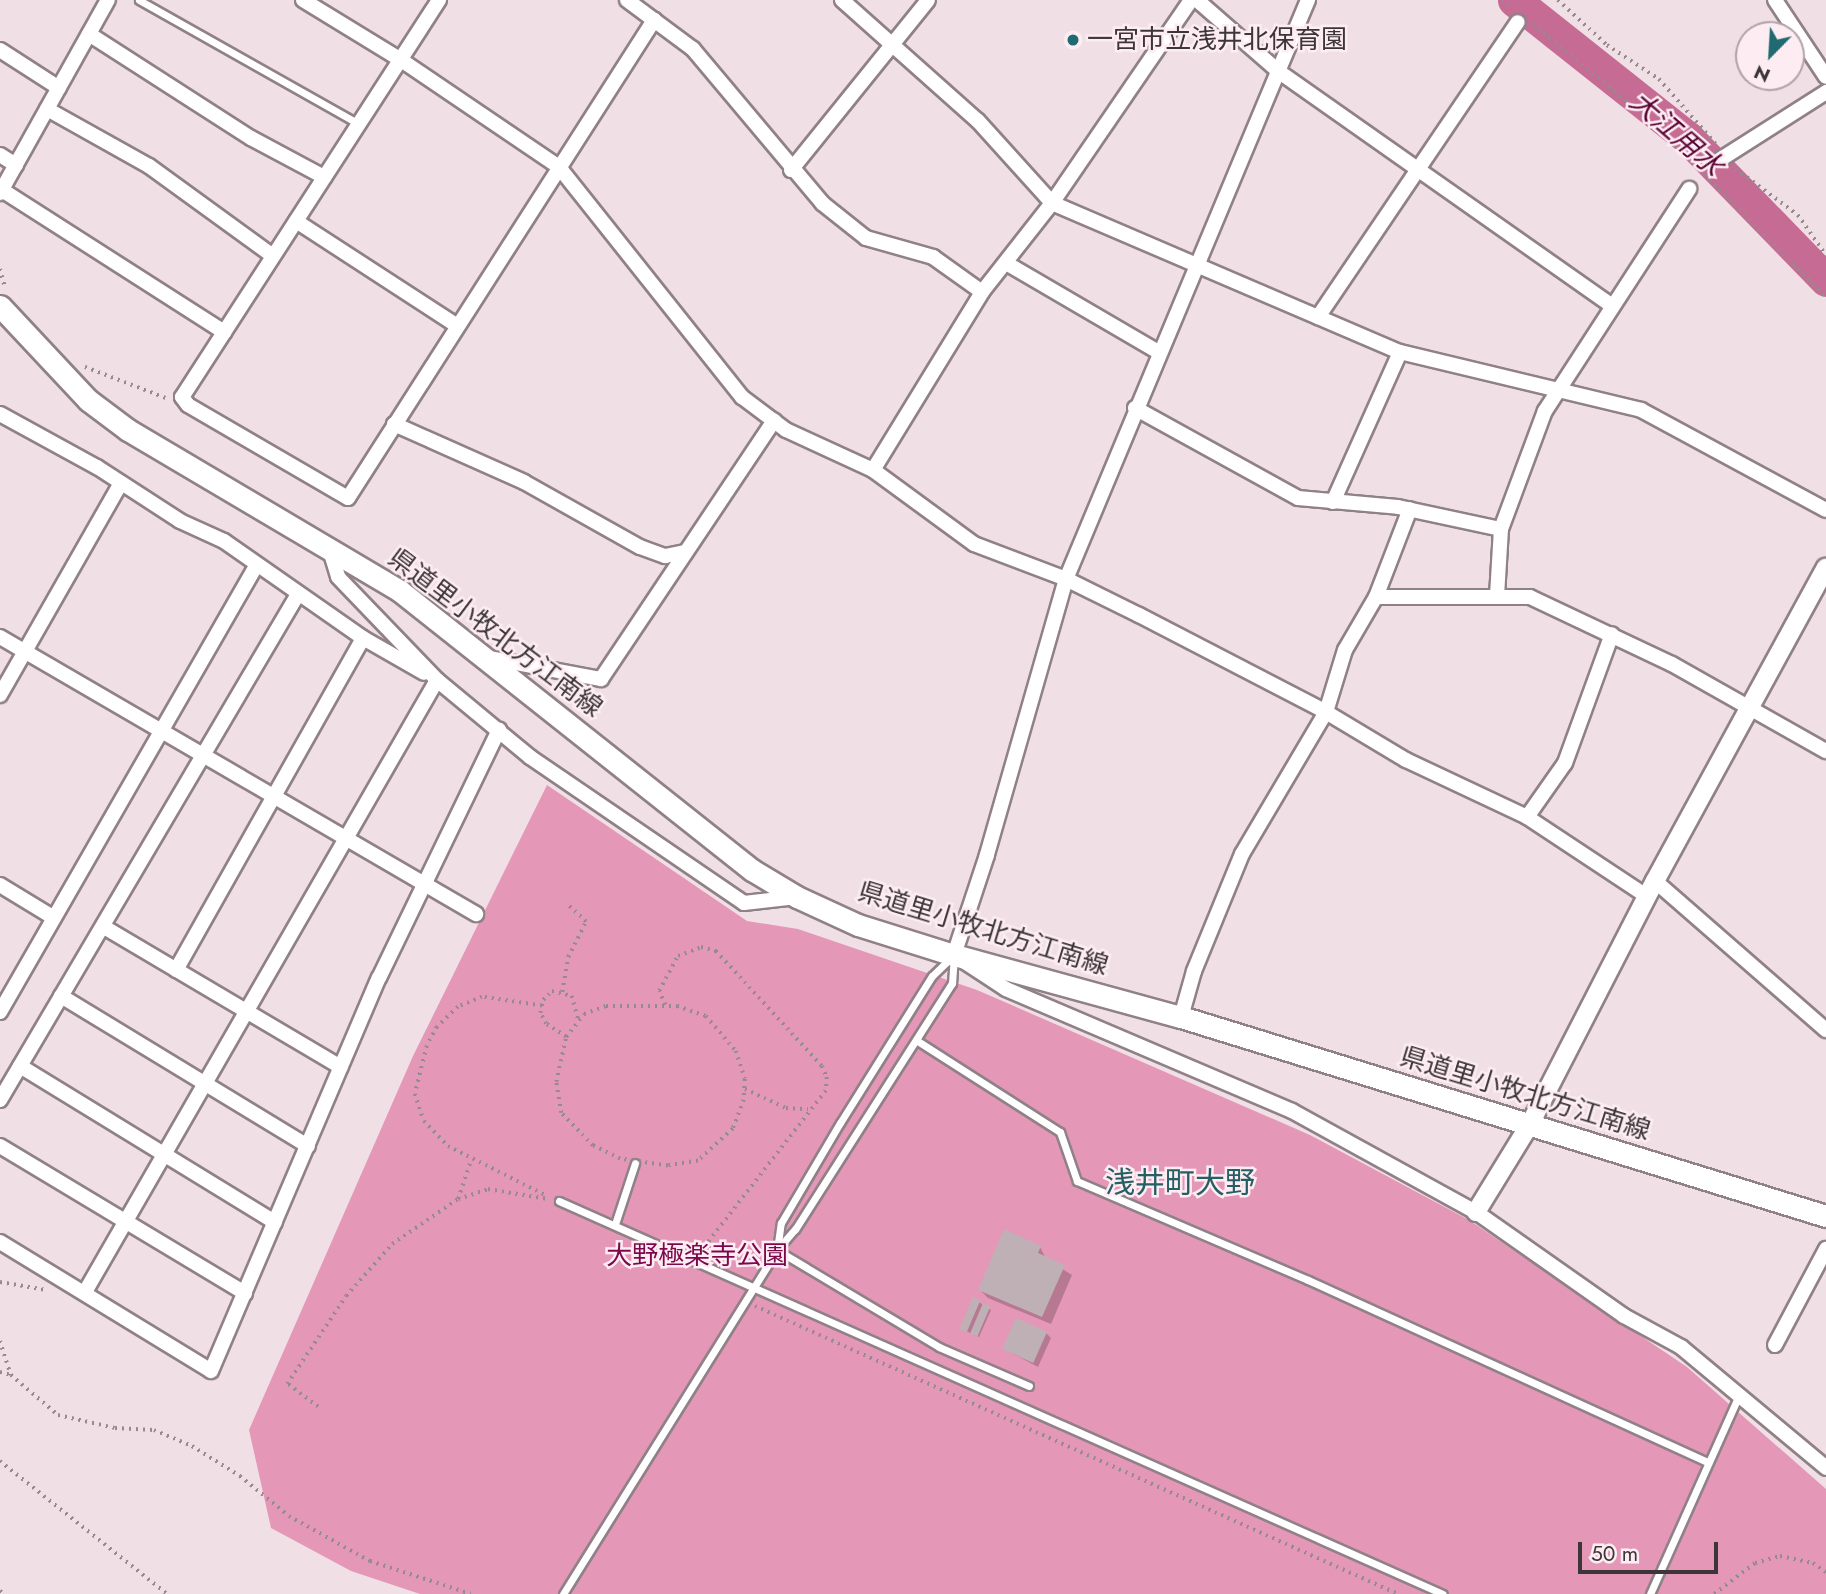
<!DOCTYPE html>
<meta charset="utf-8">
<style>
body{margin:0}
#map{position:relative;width:1826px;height:1594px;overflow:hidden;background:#f0e0e6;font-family:Jost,"Noto Sans JP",sans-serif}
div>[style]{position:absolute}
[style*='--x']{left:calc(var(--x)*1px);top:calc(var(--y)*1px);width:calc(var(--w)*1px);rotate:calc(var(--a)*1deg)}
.green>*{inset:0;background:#e597b7}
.shadow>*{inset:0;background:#0003}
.river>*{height:33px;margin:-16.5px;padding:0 16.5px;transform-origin:16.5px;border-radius:16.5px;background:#c66b93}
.building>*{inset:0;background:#bfb0b6;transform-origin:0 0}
.path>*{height:3.5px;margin-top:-1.75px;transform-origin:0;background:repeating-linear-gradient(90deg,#958a8e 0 2px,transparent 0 7px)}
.roads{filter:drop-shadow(2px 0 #908187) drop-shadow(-2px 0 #908187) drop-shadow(0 2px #908187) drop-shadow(0 -2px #908187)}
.service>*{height:7px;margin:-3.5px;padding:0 3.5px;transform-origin:3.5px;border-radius:3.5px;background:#fff}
.minor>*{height:14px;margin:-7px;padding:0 7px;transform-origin:7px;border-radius:7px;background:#fff}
.tertiary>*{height:18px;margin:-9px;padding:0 9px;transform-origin:9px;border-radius:9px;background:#fff}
.secondary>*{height:21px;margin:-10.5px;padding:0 10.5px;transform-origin:10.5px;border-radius:10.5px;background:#fff}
.dots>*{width:19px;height:19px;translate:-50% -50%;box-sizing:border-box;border:4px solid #fdedf3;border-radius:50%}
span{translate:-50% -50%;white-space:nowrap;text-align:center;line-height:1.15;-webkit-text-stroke:5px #fdedf3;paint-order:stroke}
.poi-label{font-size:26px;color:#3c3638}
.left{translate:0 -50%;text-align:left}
.street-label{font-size:26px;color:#3c3638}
.park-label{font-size:26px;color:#7c074b}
.water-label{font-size:28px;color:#5a0335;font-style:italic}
.quarter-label{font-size:30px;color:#255f64}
.north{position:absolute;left:1735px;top:21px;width:70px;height:70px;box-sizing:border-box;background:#fdedf3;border:2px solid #b0a4a8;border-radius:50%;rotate:204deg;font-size:19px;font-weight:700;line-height:28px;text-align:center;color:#3c3638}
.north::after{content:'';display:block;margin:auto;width:24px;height:32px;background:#1f6b71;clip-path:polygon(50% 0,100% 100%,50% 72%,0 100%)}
.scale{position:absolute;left:1578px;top:1542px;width:140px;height:32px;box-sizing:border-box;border:4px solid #3c3638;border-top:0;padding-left:9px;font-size:21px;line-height:24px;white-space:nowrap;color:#3c3638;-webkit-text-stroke:5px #fdedf3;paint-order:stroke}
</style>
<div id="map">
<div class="green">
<i style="clip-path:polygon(547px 785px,747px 921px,798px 929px,977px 990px,1310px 1135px,1469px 1220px,1687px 1367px,1826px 1489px,1826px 1594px,420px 1594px,351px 1571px,271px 1528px,249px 1430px,413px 1056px)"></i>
</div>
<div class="shadow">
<i style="clip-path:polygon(1040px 1247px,1046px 1259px,1072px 1275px,1051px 1324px,988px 1298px,980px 1290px)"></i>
<i style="clip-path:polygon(974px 1299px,991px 1310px,979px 1337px,964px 1330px)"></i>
<i style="clip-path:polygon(1046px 1333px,1051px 1338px,1038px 1367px,1004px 1349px)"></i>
</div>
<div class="river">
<i style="--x:1514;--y:0;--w:222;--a:38.4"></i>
<i style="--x:1688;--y:138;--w:198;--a:45.8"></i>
</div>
<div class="building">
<i style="clip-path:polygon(1004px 1229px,1041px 1246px,1038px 1253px,1065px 1265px,1042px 1317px,978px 1290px)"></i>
<i style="left:973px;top:1297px;width:8px;height:35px;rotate:23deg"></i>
<i style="left:983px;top:1303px;width:8px;height:33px;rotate:23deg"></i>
<i style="left:1016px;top:1318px;width:34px;height:34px;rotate:24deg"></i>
</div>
<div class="path">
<i style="--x:1502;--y:0;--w:14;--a:39"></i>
<i style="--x:1558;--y:0;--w:67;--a:42.6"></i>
<i style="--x:1607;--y:45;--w:62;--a:33.2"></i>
<i style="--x:1659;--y:79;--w:86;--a:48.8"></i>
<i style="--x:1533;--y:24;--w:158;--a:39.6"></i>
<i style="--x:1655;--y:125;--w:243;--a:45.2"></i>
<i style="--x:1736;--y:169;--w:77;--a:36.6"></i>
<i style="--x:1798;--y:215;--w:49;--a:55"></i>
<i style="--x:0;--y:269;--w:19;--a:74"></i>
<i style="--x:85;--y:367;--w:87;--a:20.9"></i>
<i style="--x:562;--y:992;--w:36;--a:-80"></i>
<i style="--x:568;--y:957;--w:39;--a:-63"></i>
<i style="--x:586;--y:922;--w:26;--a:-137"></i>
<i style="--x:665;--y:1005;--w:15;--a:-113"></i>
<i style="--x:659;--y:991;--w:40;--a:-62"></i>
<i style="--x:678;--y:956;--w:25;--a:-21"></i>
<i style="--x:701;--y:947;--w:16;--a:15"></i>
<i style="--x:716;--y:951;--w:156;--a:47.3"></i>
<i style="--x:822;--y:1066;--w:12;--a:66"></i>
<i style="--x:827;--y:1077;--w:14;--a:94"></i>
<i style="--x:826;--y:1091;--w:205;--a:127.9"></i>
<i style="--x:542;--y:1006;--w:61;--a:-171.5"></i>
<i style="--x:482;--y:997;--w:26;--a:157"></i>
<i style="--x:458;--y:1007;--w:29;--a:136"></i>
<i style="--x:437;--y:1027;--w:21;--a:118"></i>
<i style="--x:427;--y:1046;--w:49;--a:104"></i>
<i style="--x:415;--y:1094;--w:28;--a:72"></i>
<i style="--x:424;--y:1121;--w:35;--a:46"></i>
<i style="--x:448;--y:1146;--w:111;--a:26.8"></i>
<i style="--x:606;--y:1006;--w:71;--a:0"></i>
<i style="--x:677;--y:1006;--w:31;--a:19"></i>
<i style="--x:706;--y:1016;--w:46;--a:49.4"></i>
<i style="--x:736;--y:1051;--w:29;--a:72"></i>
<i style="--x:745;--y:1079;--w:21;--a:93"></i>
<i style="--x:744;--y:1100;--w:31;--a:111"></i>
<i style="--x:733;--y:1129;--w:47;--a:137.6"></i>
<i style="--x:698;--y:1161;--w:30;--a:171"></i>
<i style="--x:668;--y:1166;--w:49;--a:-171.7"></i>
<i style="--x:620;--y:1159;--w:30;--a:-154"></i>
<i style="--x:593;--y:1146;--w:46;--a:-134.1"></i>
<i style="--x:561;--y:1113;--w:31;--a:-99"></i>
<i style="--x:556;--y:1082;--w:46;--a:-77.5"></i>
<i style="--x:566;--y:1037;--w:29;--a:-52"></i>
<i style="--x:584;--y:1014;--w:23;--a:-20"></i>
<i style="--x:566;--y:1037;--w:24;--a:-147"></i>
<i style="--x:546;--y:1024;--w:13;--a:-119"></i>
<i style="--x:540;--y:1013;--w:13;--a:-77"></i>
<i style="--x:543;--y:1000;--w:13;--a:-45"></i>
<i style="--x:552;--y:991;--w:21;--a:14"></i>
<i style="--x:572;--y:996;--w:24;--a:75"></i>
<i style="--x:745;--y:1089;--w:45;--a:24.9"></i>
<i style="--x:786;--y:1108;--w:22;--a:3"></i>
<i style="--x:458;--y:1199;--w:41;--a:-71.6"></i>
<i style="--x:0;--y:1282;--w:47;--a:9.9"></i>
<i style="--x:755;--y:1306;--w:705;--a:24.13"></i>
<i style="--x:0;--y:1341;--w:36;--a:72"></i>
<i style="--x:11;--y:1375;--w:62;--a:40.4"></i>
<i style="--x:58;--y:1415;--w:58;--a:12.8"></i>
<i style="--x:115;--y:1428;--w:39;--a:3"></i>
<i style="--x:154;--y:1430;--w:41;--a:22.8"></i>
<i style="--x:192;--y:1446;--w:57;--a:32"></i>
<i style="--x:240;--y:1476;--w:63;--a:39.2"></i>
<i style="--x:289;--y:1516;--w:93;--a:29.1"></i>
<i style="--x:370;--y:1561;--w:106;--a:18.1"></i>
<i style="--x:0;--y:1372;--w:11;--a:15"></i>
<i style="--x:318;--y:1407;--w:39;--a:-143"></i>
<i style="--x:287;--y:1384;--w:106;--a:-56.2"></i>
<i style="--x:346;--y:1296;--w:69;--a:-48.5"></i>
<i style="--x:392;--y:1244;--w:80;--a:-34.3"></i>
<i style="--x:458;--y:1199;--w:32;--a:-18"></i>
<i style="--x:488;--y:1189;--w:61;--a:9.5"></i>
<i style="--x:0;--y:1461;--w:213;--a:38.5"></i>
<i style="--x:0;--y:1591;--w:5;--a:37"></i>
<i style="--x:1714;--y:1594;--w:51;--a:-37.1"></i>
<i style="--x:1755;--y:1563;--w:26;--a:-16"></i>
<i style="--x:1780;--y:1556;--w:34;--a:12"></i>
<i style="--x:1813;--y:1563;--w:16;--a:35"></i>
</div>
<div class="roads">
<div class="service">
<i style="--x:139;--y:0;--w:253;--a:29.4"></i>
<i style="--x:954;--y:955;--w:28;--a:94"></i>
<i style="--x:952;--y:983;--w:292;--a:122.5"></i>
<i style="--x:795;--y:1229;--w:28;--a:131"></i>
<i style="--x:777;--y:1250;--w:27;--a:-82"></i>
<i style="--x:781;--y:1223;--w:116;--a:-59.5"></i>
<i style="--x:840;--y:1123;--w:173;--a:-58"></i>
<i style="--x:932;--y:976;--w:30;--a:-44"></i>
<i style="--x:916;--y:1040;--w:171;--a:32.6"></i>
<i style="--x:1060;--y:1132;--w:52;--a:70.9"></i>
<i style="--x:1077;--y:1181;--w:251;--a:23.2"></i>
<i style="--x:1308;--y:1280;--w:439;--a:24.5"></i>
<i style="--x:559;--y:1201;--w:967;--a:23.97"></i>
<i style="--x:615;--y:1224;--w:64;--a:-71.8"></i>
<i style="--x:563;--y:1594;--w:405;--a:-58.1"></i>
<i style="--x:777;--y:1250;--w:189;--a:30.9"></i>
<i style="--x:939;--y:1347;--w:98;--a:23.4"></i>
<i style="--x:1650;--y:1594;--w:220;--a:-65.9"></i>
</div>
<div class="minor">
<i style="--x:303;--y:0;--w:115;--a:31.5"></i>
<i style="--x:401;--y:60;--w:191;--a:34.1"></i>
<i style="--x:559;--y:167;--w:294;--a:51.5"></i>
<i style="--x:742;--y:397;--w:55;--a:36.9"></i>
<i style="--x:786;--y:430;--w:96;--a:24.7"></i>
<i style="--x:873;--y:470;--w:125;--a:36.2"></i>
<i style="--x:974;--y:544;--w:98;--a:20.8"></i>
<i style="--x:1066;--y:579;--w:81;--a:26.3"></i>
<i style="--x:1139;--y:615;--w:211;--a:27.4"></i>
<i style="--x:1326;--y:712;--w:93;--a:31"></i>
<i style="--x:1406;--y:760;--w:134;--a:25.2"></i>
<i style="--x:1527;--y:817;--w:145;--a:33.5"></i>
<i style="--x:439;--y:0;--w:473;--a:122.9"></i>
<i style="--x:182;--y:397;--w:10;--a:53"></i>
<i style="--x:188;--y:405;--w:185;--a:30.2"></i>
<i style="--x:348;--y:498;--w:568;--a:-57.37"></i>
<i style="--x:627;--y:0;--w:82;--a:36.6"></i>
<i style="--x:693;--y:49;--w:201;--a:50"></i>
<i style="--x:822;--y:203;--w:56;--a:38.5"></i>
<i style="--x:866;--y:238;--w:70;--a:15.8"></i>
<i style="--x:933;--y:257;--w:60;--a:35.5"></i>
<i style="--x:842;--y:0;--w:182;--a:41.7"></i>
<i style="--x:978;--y:121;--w:110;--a:47.9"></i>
<i style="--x:1052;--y:203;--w:379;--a:23.2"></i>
<i style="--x:1400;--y:352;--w:248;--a:13.5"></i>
<i style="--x:1641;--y:410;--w:210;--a:28.4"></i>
<i style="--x:1197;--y:0;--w:108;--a:41.2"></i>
<i style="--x:1278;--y:71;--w:406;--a:35.1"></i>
<i style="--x:1308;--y:0;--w:628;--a:112.68"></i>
<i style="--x:1066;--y:579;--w:287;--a:106"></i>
<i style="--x:987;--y:855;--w:105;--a:108.3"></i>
<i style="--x:954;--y:955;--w:62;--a:33.2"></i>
<i style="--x:1006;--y:989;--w:311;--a:23.1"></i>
<i style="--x:1292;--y:1111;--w:210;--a:28.8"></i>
<i style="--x:1476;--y:1212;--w:181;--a:35.1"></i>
<i style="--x:1624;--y:1316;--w:65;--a:28.5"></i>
<i style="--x:1681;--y:1347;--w:189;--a:39.8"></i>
<i style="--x:1775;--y:0;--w:92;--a:56.5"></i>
<i style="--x:89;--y:34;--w:193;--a:32.7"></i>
<i style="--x:251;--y:138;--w:83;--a:28.1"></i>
<i style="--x:0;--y:50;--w:70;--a:32.8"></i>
<i style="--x:47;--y:109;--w:117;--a:29.2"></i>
<i style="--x:149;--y:166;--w:153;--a:36"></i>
<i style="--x:0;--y:155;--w:19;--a:32"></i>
<i style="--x:1721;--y:159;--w:125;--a:-32.5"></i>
<i style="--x:791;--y:170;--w:218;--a:-51.1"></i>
<i style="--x:2;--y:190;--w:264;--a:32.6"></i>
<i style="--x:0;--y:193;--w:221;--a:-60.8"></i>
<i style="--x:296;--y:221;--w:191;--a:33"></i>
<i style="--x:1006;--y:263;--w:178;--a:30.3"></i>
<i style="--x:1318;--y:317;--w:356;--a:-55.9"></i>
<i style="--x:1135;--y:408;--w:186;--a:28.9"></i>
<i style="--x:1298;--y:498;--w:100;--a:5.1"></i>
<i style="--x:1398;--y:507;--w:105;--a:12.1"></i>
<i style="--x:0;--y:414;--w:111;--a:28.7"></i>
<i style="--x:97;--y:467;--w:99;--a:33"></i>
<i style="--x:180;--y:521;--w:48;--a:24.4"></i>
<i style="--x:224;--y:541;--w:169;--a:34.9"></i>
<i style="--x:363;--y:638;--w:70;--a:29.8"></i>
<i style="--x:394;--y:424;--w:142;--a:24"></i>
<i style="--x:524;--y:482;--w:133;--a:29.3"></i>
<i style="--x:640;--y:547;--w:27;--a:20"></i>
<i style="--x:665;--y:556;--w:21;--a:-11"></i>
<i style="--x:873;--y:470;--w:209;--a:-58.5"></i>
<i style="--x:982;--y:292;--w:113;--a:-51.8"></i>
<i style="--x:1052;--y:203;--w:246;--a:-55.6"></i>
<i style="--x:1333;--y:502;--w:164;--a:-65.9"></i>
<i style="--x:329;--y:547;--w:31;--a:73"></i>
<i style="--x:338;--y:577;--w:143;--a:46.1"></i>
<i style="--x:437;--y:680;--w:121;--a:39.6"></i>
<i style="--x:530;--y:757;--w:259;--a:34.3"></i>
<i style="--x:744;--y:903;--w:53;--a:-6.5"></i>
<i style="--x:1497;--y:596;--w:67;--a:-86.6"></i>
<i style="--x:1501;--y:529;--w:126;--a:-69.6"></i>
<i style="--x:1545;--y:411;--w:265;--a:-57"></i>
<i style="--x:1376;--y:597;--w:94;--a:-68.9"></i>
<i style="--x:0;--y:637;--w:551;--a:30.2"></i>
<i style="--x:489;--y:658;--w:114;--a:10.6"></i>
<i style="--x:601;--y:679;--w:311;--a:-56.2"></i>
<i style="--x:0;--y:695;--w:244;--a:-60.3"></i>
<i style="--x:1527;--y:817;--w:66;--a:-54.9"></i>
<i style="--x:1565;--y:763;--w:137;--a:-70"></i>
<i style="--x:1655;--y:881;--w:227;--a:41.1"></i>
<i style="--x:0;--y:885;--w:63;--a:31.4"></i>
<i style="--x:104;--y:927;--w:275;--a:30.6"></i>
<i style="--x:176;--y:970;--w:381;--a:-60.6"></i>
<i style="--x:61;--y:996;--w:289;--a:31.3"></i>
<i style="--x:0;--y:1012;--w:514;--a:-60.14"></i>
<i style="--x:1181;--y:1017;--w:48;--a:-74.2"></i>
<i style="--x:1194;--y:971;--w:126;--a:-67.7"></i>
<i style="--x:1242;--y:854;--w:165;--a:-59.4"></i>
<i style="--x:1326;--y:712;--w:65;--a:-73"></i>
<i style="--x:1345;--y:650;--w:61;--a:-59.7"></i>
<i style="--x:1376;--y:597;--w:154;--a:0"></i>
<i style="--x:1530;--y:597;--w:157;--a:25.3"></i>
<i style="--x:1672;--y:664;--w:177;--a:29.5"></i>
<i style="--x:20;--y:1066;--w:299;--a:31.5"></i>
<i style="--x:0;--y:1100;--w:587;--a:-59.5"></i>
<i style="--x:0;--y:1146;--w:286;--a:31"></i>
<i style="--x:0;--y:1242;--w:247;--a:31.4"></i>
<i style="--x:211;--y:1371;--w:427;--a:-66.9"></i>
<i style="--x:379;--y:978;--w:276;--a:-64.2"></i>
<i style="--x:85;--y:1292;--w:706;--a:-60.09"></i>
<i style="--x:1775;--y:1345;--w:109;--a:-62"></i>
</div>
<div class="tertiary">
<i style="--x:1476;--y:1212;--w:103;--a:-58.5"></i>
<i style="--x:1530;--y:1124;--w:273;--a:-62.8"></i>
<i style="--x:1655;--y:881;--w:357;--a:-61.4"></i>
</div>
<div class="secondary">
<i style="--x:0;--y:306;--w:129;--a:46.9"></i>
<i style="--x:88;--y:400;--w:50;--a:36.9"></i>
<i style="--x:128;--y:430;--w:316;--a:30.6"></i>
<i style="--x:400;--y:591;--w:449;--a:38.4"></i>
<i style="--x:752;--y:870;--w:52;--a:31"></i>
<i style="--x:797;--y:897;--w:67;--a:24.7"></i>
<i style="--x:858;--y:925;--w:101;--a:17.4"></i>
<i style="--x:954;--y:955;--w:235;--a:15.3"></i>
<i style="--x:1181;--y:1017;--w:675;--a:17.15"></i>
</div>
</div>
<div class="dots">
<i style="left:1073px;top:40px;background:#1f6b71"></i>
</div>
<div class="poi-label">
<span class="left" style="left:1087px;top:40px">一宮市立浅井北保育園</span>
</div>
<div class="street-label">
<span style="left:495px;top:633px;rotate:37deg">県道里小牧北方江南線</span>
<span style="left:983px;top:929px;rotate:17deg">県道里小牧北方江南線</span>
<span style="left:1525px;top:1094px;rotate:17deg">県道里小牧北方江南線</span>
</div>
<div class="park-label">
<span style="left:697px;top:1256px">大野極楽寺公園</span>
</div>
<div class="water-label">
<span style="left:1676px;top:134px;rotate:41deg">大江用水</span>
</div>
<div class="quarter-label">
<span style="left:1180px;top:1183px">浅井町大野</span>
</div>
<div class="north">N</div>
<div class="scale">50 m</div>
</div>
